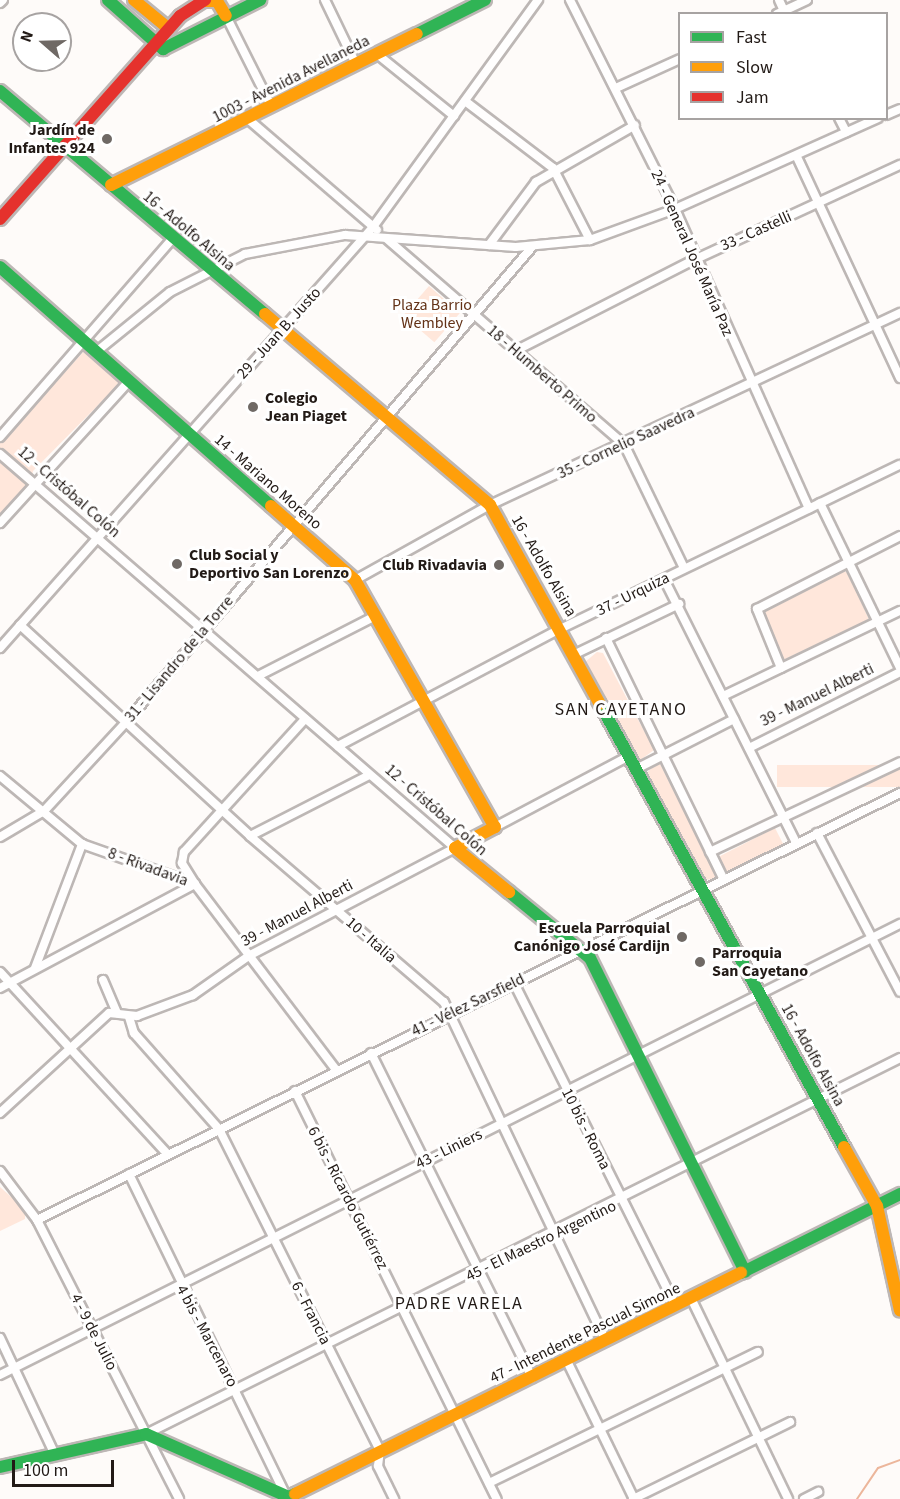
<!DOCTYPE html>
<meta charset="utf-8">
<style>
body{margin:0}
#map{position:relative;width:900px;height:1499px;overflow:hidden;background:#fefbf9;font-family:"Source Sans 3",sans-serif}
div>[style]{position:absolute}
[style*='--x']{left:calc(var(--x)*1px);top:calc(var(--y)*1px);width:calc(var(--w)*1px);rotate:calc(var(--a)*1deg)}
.green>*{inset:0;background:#ffe7db;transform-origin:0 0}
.stream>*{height:2px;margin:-1px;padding:0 1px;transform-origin:1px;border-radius:1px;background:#ecb69b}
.roads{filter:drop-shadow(2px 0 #bdb7b5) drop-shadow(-2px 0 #bdb7b5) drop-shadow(0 2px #bdb7b5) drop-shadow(0 -2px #bdb7b5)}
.street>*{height:8px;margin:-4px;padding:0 4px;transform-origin:4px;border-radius:4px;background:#fffefe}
.fast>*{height:12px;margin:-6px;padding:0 6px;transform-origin:6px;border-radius:6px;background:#30b455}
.slow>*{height:12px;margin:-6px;padding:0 6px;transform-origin:6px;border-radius:6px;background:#ff9f0a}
.jam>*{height:12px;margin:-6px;padding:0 6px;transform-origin:6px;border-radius:6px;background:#e5322d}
.dots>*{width:16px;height:16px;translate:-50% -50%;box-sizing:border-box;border:3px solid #fff;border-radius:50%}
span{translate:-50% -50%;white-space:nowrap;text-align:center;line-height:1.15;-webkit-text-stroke:6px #fff;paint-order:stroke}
.street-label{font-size:16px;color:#221a16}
.poi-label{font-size:16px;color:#221a16;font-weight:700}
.right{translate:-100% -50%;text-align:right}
.left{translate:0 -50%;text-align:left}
.park-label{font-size:16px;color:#633217}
.neighbourhood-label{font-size:18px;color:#221a16;letter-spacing:1.5px}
.legend{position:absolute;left:678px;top:12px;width:210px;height:108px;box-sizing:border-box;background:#fff;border:2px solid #a7a3a2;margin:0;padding:8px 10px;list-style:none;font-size:18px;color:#221a16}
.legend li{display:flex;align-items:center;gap:12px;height:30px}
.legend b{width:30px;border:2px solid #a7a3a2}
.north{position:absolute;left:12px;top:12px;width:60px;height:60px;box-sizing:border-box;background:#fff;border:2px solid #a7a3a2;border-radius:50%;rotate:290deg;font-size:16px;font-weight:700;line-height:24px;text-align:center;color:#221a16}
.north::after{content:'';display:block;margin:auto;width:21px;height:27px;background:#6f6965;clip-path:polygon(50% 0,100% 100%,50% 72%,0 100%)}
.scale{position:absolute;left:12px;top:1460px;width:102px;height:27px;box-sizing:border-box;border:3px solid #221a16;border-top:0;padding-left:8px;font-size:18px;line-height:21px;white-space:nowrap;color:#221a16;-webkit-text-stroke:4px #fff;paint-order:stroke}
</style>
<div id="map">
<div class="green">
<i style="left:429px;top:286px;width:41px;height:39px;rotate:41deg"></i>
<i style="clip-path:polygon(87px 348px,119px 378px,118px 385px,33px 471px,30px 484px,0 518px,0 443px)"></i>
<i style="clip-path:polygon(842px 569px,850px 575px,869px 620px,783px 660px,762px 610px)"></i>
<i style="clip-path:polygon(597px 652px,603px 653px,654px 750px,639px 761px,585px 662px)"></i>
<i style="clip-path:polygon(659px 762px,716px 875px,715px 879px,704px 880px,645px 774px)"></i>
<i style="left:900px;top:765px;width:22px;height:123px;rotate:90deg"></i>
<i style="left:775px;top:828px;width:20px;height:67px;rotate:63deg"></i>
<i style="clip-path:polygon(0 1187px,25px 1209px,25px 1219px,0 1231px)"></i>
</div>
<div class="stream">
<i style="--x:857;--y:1499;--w:37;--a:-56"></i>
<i style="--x:878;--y:1468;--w:23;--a:-20"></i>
</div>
<div class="roads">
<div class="street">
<i style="--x:325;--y:0;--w:71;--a:64.2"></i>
<i style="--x:570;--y:0;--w:234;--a:63.3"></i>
<i style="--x:675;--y:209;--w:328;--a:65.9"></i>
<i style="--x:779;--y:0;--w:14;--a:65"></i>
<i style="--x:0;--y:3;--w:4;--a:-45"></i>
<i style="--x:777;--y:14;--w:33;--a:-25"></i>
<i style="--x:226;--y:16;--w:101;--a:63.4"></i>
<i style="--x:377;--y:54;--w:99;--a:38.8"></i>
<i style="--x:616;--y:88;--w:70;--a:-24.4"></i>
<i style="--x:465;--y:101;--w:111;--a:37.3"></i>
<i style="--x:553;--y:168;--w:81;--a:62.8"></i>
<i style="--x:886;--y:115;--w:15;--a:-23"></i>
<i style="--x:839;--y:118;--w:16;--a:63"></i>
<i style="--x:248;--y:119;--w:170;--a:40.7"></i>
<i style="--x:797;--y:157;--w:244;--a:65"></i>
<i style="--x:387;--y:239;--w:313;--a:40.9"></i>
<i style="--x:624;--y:444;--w:138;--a:64.2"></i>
<i style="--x:489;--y:245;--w:79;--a:-53.3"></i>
<i style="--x:536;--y:182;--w:114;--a:-29.9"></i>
<i style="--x:517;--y:350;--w:199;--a:-27"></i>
<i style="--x:694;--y:260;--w:227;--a:-24.8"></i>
<i style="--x:96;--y:352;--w:95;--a:-39"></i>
<i style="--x:170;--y:292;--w:84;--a:-26.9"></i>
<i style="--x:245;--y:254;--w:102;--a:-10.8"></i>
<i style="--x:345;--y:235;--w:171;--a:4"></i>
<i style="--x:516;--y:247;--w:74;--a:-5.4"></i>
<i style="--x:590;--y:240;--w:90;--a:-20"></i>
<i style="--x:675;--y:209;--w:222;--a:-24.1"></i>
<i style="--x:0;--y:437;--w:262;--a:-49"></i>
<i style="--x:0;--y:454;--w:602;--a:40.89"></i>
<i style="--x:455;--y:848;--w:231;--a:152.4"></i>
<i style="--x:250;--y:955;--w:70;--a:144.9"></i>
<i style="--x:193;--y:995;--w:60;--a:159.4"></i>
<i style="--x:137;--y:1016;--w:28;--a:-174"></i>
<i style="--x:109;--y:1013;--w:148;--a:137.5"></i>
<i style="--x:820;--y:503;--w:183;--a:64.1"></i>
<i style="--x:0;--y:523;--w:192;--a:-47.7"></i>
<i style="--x:664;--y:579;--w:295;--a:63.4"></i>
<i style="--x:355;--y:580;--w:154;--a:-29.1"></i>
<i style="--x:490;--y:505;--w:453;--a:-25.1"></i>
<i style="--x:20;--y:625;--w:312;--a:42.5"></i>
<i style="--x:250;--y:836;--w:255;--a:40.6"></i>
<i style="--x:444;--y:1002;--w:376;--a:64.5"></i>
<i style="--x:606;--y:638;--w:267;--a:64"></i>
<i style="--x:0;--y:648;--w:562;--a:-48.46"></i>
<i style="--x:373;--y:227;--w:281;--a:-54"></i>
<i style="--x:573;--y:655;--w:118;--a:-25.7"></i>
<i style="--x:781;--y:668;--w:64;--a:-112.1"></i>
<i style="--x:757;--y:609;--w:161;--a:-27"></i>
<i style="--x:258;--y:676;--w:131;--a:-27.1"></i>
<i style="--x:723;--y:696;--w:196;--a:-25.7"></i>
<i style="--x:338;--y:746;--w:251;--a:-27.8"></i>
<i style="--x:560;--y:629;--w:377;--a:-25.8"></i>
<i style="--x:749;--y:748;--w:169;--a:-26.7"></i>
<i style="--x:636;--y:769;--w:110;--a:-27"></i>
<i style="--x:0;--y:776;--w:107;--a:39.7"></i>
<i style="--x:82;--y:844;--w:120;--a:19.5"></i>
<i style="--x:195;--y:884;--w:235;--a:52.8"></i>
<i style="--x:495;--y:827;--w:152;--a:-27.9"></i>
<i style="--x:817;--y:833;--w:179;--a:62.4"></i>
<i style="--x:250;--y:836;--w:134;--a:-27.1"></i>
<i style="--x:0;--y:837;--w:51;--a:-30.6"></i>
<i style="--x:44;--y:811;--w:122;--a:-47.3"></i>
<i style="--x:127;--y:721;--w:623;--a:-49.49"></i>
<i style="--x:710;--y:852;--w:210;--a:-25.3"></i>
<i style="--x:35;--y:968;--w:133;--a:-69.2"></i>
<i style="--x:0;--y:972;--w:248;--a:47.4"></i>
<i style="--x:103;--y:980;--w:36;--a:67"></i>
<i style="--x:514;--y:983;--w:361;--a:63.4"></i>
<i style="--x:0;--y:988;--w:221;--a:-28.1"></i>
<i style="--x:195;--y:884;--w:25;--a:-122"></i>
<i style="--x:182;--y:863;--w:11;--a:-80"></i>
<i style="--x:184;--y:852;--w:180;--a:-47.7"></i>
<i style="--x:129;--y:1017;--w:17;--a:73"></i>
<i style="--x:134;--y:1033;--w:128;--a:48.5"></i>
<i style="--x:219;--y:1129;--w:359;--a:63.4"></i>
<i style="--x:380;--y:1450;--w:16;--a:97"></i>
<i style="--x:378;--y:1466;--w:37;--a:64"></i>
<i style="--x:371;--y:1053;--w:363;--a:63.6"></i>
<i style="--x:295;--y:1091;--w:455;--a:63.7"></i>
<i style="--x:0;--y:1171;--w:61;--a:52.9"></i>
<i style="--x:37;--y:1220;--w:313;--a:63"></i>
<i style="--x:129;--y:1174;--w:360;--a:64"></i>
<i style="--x:37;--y:1220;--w:963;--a:-26.33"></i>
<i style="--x:691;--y:1298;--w:223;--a:64.2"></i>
<i style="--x:0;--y:1338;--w:129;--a:64.8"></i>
<i style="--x:567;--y:1361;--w:153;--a:64.1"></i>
<i style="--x:0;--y:1375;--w:1007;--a:-26.62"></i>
<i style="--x:146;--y:1434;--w:843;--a:-26.5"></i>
<i style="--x:489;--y:1483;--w:299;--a:-26"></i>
<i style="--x:633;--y:1499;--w:175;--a:-26.1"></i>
<i style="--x:804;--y:1499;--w:16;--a:-27"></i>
</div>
<div class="fast">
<i style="--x:108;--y:0;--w:74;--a:41.7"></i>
<i style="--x:163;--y:49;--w:109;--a:-26.8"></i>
<i style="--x:417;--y:34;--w:76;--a:-26.6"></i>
<i style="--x:0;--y:91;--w:346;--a:40.1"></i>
<i style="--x:0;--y:267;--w:361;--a:41.4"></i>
<i style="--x:600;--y:704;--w:506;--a:61.15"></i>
<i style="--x:509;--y:892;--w:104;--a:39.2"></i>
<i style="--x:590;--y:958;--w:350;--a:63.7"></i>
<i style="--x:741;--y:1273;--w:178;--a:-26.4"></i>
<i style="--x:0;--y:1467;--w:150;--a:-12.7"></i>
<i style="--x:146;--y:1434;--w:156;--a:23.8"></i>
<i style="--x:289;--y:1497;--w:7;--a:-27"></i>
</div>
<div class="slow">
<i style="--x:134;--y:0;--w:45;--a:39.6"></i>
<i style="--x:203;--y:1;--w:14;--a:0"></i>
<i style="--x:217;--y:1;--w:17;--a:59"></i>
<i style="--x:111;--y:185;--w:341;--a:-26.3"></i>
<i style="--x:265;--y:314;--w:295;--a:40.3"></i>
<i style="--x:490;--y:505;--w:227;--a:61.1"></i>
<i style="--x:271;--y:506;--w:112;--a:41.4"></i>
<i style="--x:355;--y:580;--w:284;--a:60.5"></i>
<i style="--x:495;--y:827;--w:45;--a:152.3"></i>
<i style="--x:455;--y:848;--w:70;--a:39.2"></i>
<i style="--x:844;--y:1147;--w:68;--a:60.8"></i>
<i style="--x:877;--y:1206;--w:107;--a:77.6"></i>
<i style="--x:295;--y:1494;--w:498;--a:-26.4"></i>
</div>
<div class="jam">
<i style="--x:0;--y:219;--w:271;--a:-48.4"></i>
<i style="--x:180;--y:16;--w:30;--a:-33"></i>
</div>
</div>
<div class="dots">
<i style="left:107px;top:139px;background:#6f6965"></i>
<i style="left:253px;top:407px;background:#6f6965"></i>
<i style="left:177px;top:564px;background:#6f6965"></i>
<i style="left:499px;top:565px;background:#6f6965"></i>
<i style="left:682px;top:937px;background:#6f6965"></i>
<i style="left:700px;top:962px;background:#6f6965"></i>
</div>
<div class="street-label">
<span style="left:291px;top:79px;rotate:-27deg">1003 - Avenida Avellaneda</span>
<span style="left:189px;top:231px;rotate:40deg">16 - Adolfo Alsina</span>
<span style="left:756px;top:231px;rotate:-24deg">33 - Castelli</span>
<span style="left:692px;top:253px;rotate:66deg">24 - General José María Paz</span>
<span style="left:279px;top:333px;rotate:-48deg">29 - Juan B. Justo</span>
<span style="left:542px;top:374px;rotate:41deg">18 - Humberto Primo</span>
<span style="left:626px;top:443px;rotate:-25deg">35 - Cornelio Saavedra</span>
<span style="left:268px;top:482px;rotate:41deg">14 - Mariano Moreno</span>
<span style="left:69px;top:492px;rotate:41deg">12 - Cristóbal Colón</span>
<span style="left:544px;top:566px;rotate:60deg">16 - Adolfo Alsina</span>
<span style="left:633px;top:594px;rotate:-26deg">37 - Urquiza</span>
<span style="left:179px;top:659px;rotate:-50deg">31 - Lisandro de la Torre</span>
<span style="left:817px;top:695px;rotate:-26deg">39 - Manuel Alberti</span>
<span style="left:436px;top:810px;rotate:41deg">12 - Cristóbal Colón</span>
<span style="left:148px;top:867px;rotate:20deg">8 - Rivadavia</span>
<span style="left:297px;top:913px;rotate:-28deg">39 - Manuel Alberti</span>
<span style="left:371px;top:940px;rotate:41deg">10 - Italia</span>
<span style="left:468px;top:1005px;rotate:-26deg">41 - Vélez Sarsfield</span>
<span style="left:813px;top:1055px;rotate:61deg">16 - Adolfo Alsina</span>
<span style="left:586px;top:1129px;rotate:63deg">10 bis - Roma</span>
<span style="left:449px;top:1149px;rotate:-26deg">43 - Liniers</span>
<span style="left:348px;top:1198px;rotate:63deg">6 bis - Ricardo Gutiérrez</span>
<span style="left:541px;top:1241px;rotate:-26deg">45 - El Maestro Argentino</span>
<span style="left:311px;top:1313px;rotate:63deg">6 - Francia</span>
<span style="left:94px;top:1332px;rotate:63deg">4 - 9 de Julio</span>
<span style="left:585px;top:1333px;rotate:-26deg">47 - Intendente Pascual Simone</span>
<span style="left:207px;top:1336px;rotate:62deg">4 bis - Marcenaro</span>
</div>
<div class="poi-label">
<span class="right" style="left:95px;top:139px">Jardín de<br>Infantes 924</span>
<span class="left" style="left:265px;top:407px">Colegio<br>Jean Piaget</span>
<span class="left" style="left:189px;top:564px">Club Social y<br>Deportivo San Lorenzo</span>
<span class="right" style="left:487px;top:565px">Club Rivadavia</span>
<span class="right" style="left:670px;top:937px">Escuela Parroquial<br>Canónigo José Cardijn</span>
<span class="left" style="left:712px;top:962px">Parroquia<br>San Cayetano</span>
</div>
<div class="park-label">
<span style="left:432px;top:314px">Plaza Barrio<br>Wembley</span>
</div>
<div class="neighbourhood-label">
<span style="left:621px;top:710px">SAN CAYETANO</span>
<span style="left:459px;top:1304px">PADRE VARELA</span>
</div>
<ul class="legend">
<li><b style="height:8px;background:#30b455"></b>Fast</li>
<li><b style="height:8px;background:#ff9f0a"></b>Slow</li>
<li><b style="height:8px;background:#e5322d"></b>Jam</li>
</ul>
<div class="north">N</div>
<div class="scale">100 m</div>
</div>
